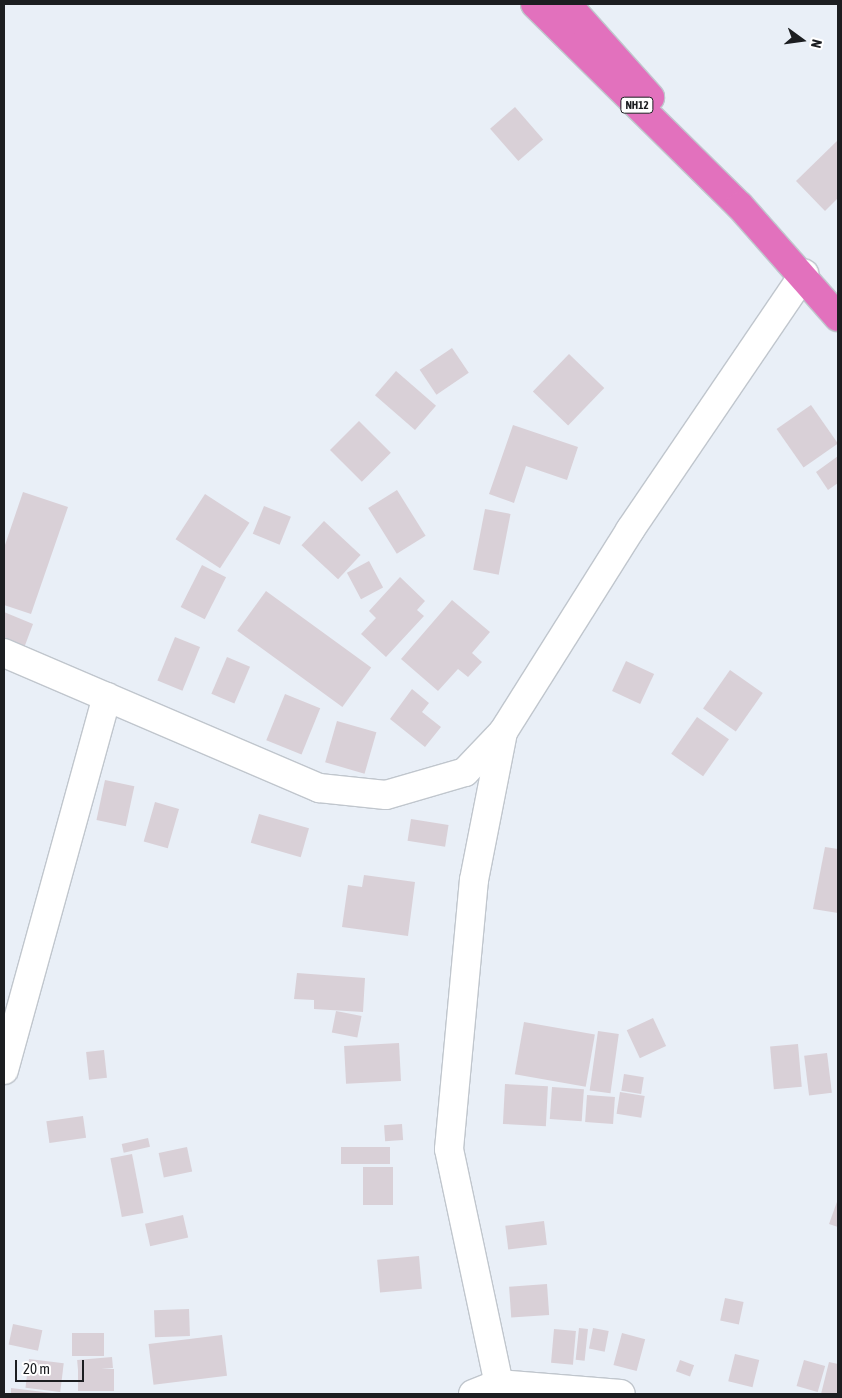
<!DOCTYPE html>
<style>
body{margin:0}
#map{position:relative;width:842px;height:1398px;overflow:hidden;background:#e9eff7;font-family:"Asap Condensed",sans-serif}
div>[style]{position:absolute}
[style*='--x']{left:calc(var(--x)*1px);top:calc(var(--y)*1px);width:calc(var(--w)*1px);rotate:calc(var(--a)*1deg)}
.building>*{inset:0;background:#d9d0d7;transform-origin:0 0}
.roads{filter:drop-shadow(1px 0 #c0c6cd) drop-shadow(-1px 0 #c0c6cd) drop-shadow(0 1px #c0c6cd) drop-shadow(0 -1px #c0c6cd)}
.minor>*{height:28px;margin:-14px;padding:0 14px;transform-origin:14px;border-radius:14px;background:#fff}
.highway>*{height:28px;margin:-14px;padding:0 14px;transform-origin:14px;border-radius:14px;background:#e271bd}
span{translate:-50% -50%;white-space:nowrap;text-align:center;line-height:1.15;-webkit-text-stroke:5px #fff;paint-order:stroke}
.shield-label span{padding:1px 4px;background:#fff;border:1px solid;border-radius:4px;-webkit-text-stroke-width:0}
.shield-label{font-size:11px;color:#1c1e21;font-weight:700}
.frame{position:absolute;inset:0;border:5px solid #1c1e21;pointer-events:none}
.north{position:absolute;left:777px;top:15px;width:50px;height:50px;-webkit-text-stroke:4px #fff;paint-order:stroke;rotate:104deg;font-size:14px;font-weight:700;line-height:20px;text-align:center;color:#1c1e21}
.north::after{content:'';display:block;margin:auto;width:18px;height:22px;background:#1c1e21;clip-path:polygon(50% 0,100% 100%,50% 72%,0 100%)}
.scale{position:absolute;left:15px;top:1360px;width:69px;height:22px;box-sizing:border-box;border:2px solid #1c1e21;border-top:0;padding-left:6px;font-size:15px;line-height:18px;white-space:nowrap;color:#1c1e21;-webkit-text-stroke:4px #fff;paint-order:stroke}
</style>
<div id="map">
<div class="building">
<i style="left:515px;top:107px;width:43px;height:33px;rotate:49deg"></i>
<i style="clip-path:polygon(838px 140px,838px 198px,825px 211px,796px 181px)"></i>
<i style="left:452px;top:348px;width:30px;height:39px;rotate:56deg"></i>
<i style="left:569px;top:354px;width:49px;height:52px;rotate:44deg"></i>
<i style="left:396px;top:371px;width:53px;height:32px;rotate:41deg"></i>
<i style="left:811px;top:405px;width:47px;height:42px;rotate:55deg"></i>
<i style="left:359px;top:421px;width:45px;height:41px;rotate:45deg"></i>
<i style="clip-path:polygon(513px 425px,578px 447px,567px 480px,526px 466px,514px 503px,489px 494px)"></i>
<i style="clip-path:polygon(838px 456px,838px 483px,828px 490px,816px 472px)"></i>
<i style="left:397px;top:490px;width:54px;height:34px;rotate:58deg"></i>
<i style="clip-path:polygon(23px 492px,68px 507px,31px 614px,4px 605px,4px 548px)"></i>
<i style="left:205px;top:494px;width:53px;height:54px;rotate:33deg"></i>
<i style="left:264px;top:506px;width:29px;height:30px;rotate:22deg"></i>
<i style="left:485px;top:509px;width:26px;height:62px;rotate:11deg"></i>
<i style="left:324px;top:521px;width:50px;height:33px;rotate:43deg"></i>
<i style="left:369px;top:561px;width:30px;height:25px;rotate:62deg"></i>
<i style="left:202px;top:565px;width:27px;height:47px;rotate:27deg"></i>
<i style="clip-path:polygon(400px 577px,425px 601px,417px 610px,424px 616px,386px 657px,361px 634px,376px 618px,369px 611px)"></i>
<i style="left:266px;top:591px;width:130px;height:49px;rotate:36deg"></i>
<i style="clip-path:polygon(452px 600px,490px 632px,472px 653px,482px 662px,468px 677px,458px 669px,438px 691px,401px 659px)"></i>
<i style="clip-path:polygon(4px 612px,33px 624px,24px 648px,4px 640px)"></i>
<i style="left:175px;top:637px;width:27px;height:47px;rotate:22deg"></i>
<i style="left:227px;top:657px;width:25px;height:40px;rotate:23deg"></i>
<i style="left:626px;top:661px;width:31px;height:33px;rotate:25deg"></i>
<i style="left:730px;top:670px;width:40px;height:47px;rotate:35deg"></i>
<i style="clip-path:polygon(412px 689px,429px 703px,422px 712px,441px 727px,425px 747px,390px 719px)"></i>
<i style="left:285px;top:694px;width:38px;height:50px;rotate:22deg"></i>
<i style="left:697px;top:717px;width:39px;height:45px;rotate:35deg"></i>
<i style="left:337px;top:721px;width:41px;height:43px;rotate:16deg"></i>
<i style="left:105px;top:780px;width:30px;height:41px;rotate:12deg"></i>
<i style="left:155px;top:802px;width:25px;height:41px;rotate:16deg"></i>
<i style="left:259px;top:814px;width:52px;height:30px;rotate:16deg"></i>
<i style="left:411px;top:819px;width:38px;height:22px;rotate:9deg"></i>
<i style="clip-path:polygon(825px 847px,838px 849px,838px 913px,813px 909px)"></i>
<i style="clip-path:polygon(364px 875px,415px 882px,408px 936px,342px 927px,348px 885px,362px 887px)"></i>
<i style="clip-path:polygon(297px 973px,365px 978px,363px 1012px,314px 1009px,314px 1000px,294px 999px)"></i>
<i style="left:336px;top:1011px;width:26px;height:22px;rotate:11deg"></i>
<i style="left:653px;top:1018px;width:31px;height:29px;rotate:65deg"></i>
<i style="left:524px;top:1022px;width:72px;height:53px;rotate:10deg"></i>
<i style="left:598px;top:1031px;width:21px;height:60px;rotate:8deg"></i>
<i style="left:399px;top:1043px;width:38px;height:55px;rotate:87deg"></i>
<i style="left:798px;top:1044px;width:43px;height:28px;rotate:85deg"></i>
<i style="left:104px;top:1050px;width:28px;height:18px;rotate:84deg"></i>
<i style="left:827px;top:1053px;width:40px;height:23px;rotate:83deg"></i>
<i style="left:624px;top:1074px;width:20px;height:17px;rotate:9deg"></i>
<i style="left:505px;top:1084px;width:43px;height:40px;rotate:3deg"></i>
<i style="left:552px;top:1087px;width:32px;height:32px;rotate:4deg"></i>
<i style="left:620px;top:1092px;width:25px;height:22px;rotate:9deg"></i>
<i style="left:587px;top:1095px;width:28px;height:27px;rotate:4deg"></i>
<i style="left:83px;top:1116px;width:22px;height:37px;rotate:82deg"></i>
<i style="left:402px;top:1124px;width:16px;height:18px;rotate:86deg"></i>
<i style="left:148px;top:1138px;width:9px;height:27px;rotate:77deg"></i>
<i style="left:187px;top:1147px;width:25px;height:29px;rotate:78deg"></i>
<i style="left:341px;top:1147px;width:49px;height:17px"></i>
<i style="left:132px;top:1154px;width:60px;height:22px;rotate:79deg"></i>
<i style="left:363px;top:1167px;width:30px;height:38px"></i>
<i style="clip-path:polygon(838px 1199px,838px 1227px,829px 1224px)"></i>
<i style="left:183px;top:1215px;width:23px;height:39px;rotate:77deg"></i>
<i style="left:544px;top:1221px;width:24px;height:39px;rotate:83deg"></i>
<i style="left:419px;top:1256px;width:33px;height:42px;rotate:85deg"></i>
<i style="left:547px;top:1284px;width:31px;height:38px;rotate:86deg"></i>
<i style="left:725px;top:1298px;width:19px;height:23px;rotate:12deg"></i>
<i style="left:189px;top:1309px;width:27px;height:35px;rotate:88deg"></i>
<i style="left:13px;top:1324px;width:30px;height:21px;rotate:12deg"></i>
<i style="left:579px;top:1328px;width:9px;height:32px;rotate:6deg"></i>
<i style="left:593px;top:1328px;width:16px;height:21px;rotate:11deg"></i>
<i style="left:554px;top:1329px;width:22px;height:34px;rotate:5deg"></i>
<i style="left:104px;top:1333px;width:23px;height:32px;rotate:90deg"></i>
<i style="left:622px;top:1333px;width:24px;height:33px;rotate:15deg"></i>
<i style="left:222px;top:1335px;width:41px;height:74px;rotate:83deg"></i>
<i style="left:735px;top:1354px;width:25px;height:28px;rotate:14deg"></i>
<i style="left:112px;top:1357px;width:11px;height:35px;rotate:85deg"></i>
<i style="left:29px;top:1359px;width:35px;height:29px;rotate:7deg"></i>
<i style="left:680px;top:1360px;width:15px;height:12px;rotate:20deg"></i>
<i style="left:804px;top:1360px;width:22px;height:27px;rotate:16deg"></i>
<i style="clip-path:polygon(829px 1362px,838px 1364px,838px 1394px,821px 1394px)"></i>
<i style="left:114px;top:1369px;width:22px;height:36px;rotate:90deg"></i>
<i style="clip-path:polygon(11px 1388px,52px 1393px,52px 1394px,11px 1394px)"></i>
</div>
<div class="roads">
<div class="minor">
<i style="--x:4;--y:653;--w:343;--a:23.2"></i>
<i style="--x:319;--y:788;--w:67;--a:6"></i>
<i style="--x:386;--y:795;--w:82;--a:-16.2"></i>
<i style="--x:465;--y:772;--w:55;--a:-46.5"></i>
<i style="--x:4;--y:1070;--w:387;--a:-74.6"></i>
<i style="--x:473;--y:1394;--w:27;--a:-22"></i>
<i style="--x:498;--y:1384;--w:123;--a:4.6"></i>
<i style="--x:501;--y:1394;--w:250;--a:-102"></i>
<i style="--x:449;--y:1149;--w:270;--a:-84.7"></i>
<i style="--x:474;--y:880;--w:151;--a:-78.9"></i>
<i style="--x:503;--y:732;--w:239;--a:-57.8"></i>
<i style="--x:630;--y:530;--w:310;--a:-55.8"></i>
</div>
<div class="highway">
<i style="--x:535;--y:4;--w:288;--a:44.6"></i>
<i style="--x:740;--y:206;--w:148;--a:48.6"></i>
<i style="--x:567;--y:4;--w:125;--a:48.3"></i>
</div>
</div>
<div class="shield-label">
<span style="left:637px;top:105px">NH12</span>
</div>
<div class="frame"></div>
<div class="north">N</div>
<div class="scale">20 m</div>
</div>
